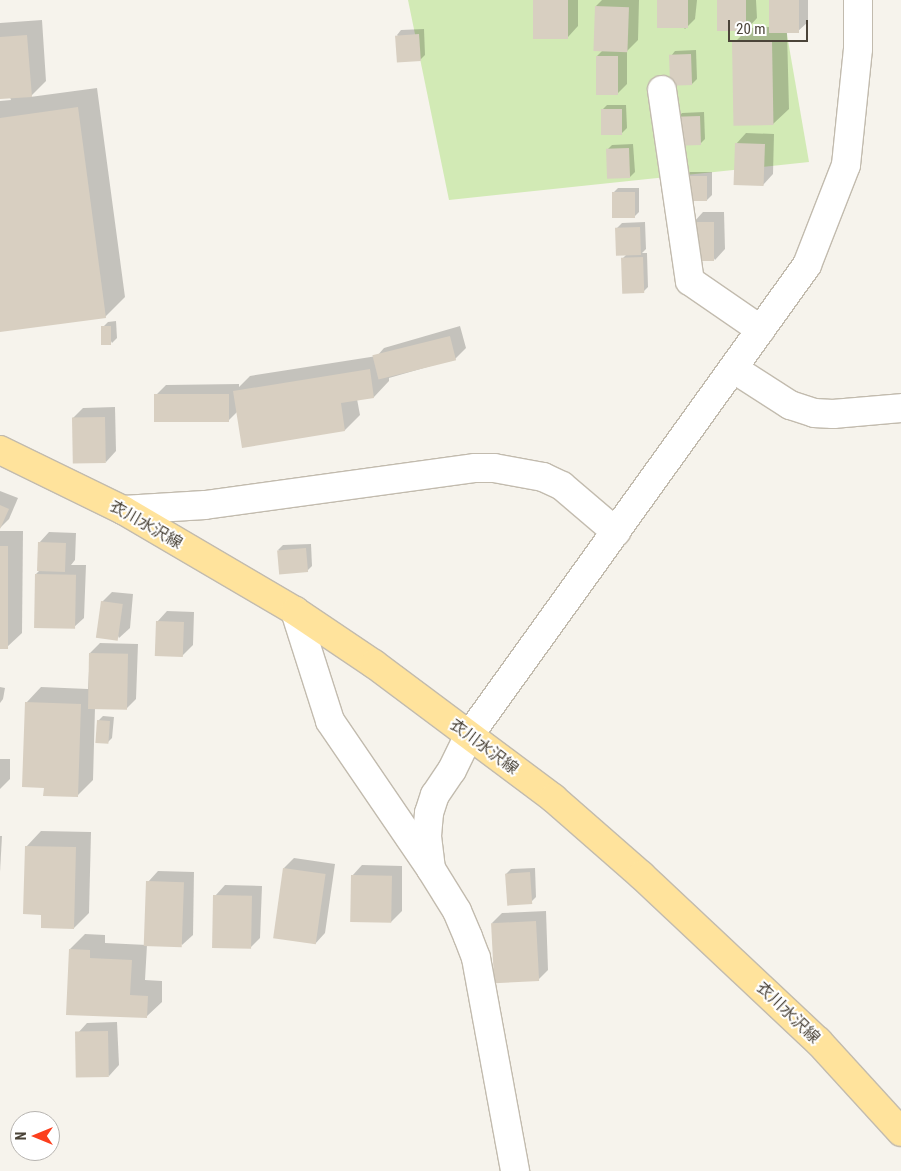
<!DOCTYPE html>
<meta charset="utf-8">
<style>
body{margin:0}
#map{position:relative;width:901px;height:1171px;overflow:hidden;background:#f6f3ec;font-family:"Roboto Condensed","Noto Sans JP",sans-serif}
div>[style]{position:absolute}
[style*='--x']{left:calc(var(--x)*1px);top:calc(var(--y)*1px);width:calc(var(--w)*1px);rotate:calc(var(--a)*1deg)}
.green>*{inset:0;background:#d2eab5}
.shadow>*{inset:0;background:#0003}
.building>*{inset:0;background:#d8cfc1;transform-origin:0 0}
.roads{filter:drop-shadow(1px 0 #c2bbae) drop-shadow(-1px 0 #c2bbae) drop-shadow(0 1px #c2bbae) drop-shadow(0 -1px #c2bbae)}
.minor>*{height:28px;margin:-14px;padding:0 14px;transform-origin:14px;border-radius:14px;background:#fff}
.major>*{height:28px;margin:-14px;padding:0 14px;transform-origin:14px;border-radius:14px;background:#ffe39c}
span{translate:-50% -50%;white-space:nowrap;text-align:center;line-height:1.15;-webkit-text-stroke:4px #fff;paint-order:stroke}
.street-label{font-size:16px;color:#4b4439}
.north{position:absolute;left:10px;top:1111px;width:50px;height:50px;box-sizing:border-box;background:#fff;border:1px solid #b7b4b0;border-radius:50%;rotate:270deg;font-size:14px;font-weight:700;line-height:20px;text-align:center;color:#4b4439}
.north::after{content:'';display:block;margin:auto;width:18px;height:22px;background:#fc3f1d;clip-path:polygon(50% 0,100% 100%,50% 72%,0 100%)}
.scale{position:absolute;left:728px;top:20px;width:80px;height:22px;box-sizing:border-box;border:2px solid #4b4439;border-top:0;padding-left:6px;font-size:15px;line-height:18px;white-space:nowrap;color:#4b4439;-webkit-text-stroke:4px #fff;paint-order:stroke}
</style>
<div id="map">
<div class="green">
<i style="clip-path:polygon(408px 0,781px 0,809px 162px,449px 200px)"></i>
</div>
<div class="shadow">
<i style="clip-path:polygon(535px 0,578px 0,578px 26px,568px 37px)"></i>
<i style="clip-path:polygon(602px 0,639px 0,638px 40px,627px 51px,627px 84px,617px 94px,597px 56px,603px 50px,596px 6px)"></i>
<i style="clip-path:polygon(659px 0,697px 0,695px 19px,685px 29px)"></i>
<i style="clip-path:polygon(718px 0,756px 0,757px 18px,748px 28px,770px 27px,770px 0,808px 0,808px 22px,797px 32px,787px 32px,789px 109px,773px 124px,734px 43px,748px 29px,719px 30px)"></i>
<i style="clip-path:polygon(42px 20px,46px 81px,30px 97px,97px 88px,125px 297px,105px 317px,0 331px,0 101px,11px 100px,10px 97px,0 98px,0 23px)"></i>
<i style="clip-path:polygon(424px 29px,425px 55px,420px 60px,397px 35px,401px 30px)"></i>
<i style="clip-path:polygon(696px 50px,697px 79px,692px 84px,671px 56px,675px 51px)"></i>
<i style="clip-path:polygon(607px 105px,626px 105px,627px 128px,622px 133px,602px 110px)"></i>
<i style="clip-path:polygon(704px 112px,705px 139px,700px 144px,677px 118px,682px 113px)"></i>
<i style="clip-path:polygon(746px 133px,774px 134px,773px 174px,763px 185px,736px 144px)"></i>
<i style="clip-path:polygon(633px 144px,635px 172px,630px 177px,607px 150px,612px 145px)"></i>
<i style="clip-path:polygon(690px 172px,712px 172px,712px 195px,707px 200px,685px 177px)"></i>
<i style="clip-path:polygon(618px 188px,639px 188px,639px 212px,634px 217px,613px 193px)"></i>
<i style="clip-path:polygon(703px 212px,724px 212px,725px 249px,715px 260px,693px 223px)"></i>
<i style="clip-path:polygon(645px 222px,646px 249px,642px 253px,647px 253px,648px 287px,644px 291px,622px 259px,626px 255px,617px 228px,622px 223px)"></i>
<i style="clip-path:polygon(116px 321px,117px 338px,112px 343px,103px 327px,108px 322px)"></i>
<i style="clip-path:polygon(460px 326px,466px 348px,455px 359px,389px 378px,389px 381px,374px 397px,357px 399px,360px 415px,345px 430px,237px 412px,229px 420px,156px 395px,166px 385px,239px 384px,239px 387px,250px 376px,377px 356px,384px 348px)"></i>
<i style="clip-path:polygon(115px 407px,116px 451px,106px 462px,73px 418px,83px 408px)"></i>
<i style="clip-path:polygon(0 491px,18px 498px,9px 519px,0 528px)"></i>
<i style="clip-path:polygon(0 531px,23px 531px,22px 633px,6px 648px,0 648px)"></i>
<i style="clip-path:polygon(49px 532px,76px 533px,75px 560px,71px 565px,86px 565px,84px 618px,73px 628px,36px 574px,40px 570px,39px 543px)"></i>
<i style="clip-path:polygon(311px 544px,312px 566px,307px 571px,278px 550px,283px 545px)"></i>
<i style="clip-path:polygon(112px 592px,133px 594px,130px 628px,119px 638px,102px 602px)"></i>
<i style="clip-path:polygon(167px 611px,194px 612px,193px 645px,182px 656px,157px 622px)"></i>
<i style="clip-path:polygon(100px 643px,138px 644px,136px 699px,126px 709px,95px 708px,93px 780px,77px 796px,45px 787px,26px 703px,41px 687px,88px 689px,90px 653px)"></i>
<i style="clip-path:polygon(0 687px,5px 688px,3px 699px,0 703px)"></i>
<i style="clip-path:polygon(103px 716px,114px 717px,112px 738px,107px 743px,98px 721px)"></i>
<i style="clip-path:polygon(0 759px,10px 759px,10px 779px,0 789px)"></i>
<i style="clip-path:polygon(41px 831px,91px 832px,89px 913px,74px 928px,43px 913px,26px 847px)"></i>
<i style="clip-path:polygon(0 836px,2px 836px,0 872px)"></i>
<i style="clip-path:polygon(294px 858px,335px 864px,325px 933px,315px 944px,284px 868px)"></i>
<i style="clip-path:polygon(362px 865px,402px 866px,402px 911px,391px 922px,352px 876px)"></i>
<i style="clip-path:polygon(535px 868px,536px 897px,531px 902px,506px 874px,511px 869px)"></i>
<i style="clip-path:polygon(158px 871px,194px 872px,193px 935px,182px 945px,148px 882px)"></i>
<i style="clip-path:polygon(225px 885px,262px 886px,260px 938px,250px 948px,215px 896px)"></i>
<i style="clip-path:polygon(546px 911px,548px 970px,538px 980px,492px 923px,502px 913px)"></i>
<i style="clip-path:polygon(85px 934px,105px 935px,105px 943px,147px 945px,145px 980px,162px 981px,162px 1002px,146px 1017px,70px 949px)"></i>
<i style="clip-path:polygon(117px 1022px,119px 1065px,109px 1076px,77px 1034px,87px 1023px)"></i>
</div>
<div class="building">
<i style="left:533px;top:0;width:35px;height:39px"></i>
<i style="left:657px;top:0;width:31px;height:28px"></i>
<i style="left:717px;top:0;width:29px;height:31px"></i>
<i style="left:769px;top:0;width:30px;height:33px"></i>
<i style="left:595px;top:6px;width:34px;height:45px;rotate:2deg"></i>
<i style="left:419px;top:34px;width:27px;height:24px;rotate:86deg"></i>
<i style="clip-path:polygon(27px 35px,32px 97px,0 99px,0 37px)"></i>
<i style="left:772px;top:41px;width:84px;height:40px;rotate:89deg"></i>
<i style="left:691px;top:54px;width:31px;height:22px;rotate:88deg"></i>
<i style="left:596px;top:56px;width:22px;height:39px"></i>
<i style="clip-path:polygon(78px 107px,106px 318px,0 332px,0 118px)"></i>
<i style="left:622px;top:109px;width:26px;height:21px;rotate:90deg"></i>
<i style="left:700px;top:116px;width:29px;height:24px;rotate:88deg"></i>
<i style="left:735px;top:143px;width:30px;height:42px;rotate:2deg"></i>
<i style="left:629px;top:148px;width:30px;height:23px;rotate:88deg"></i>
<i style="left:707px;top:176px;width:25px;height:24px;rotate:90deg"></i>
<i style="left:612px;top:192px;width:23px;height:26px"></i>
<i style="left:691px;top:222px;width:23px;height:39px"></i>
<i style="left:640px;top:227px;width:28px;height:25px;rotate:88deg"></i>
<i style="left:643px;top:257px;width:36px;height:22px;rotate:88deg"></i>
<i style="left:101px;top:326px;width:10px;height:19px"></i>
<i style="left:450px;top:336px;width:25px;height:80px;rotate:76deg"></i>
<i style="clip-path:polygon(370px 369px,374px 398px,341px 403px,345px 431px,242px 448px,233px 391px)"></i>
<i style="left:229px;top:394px;width:28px;height:75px;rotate:90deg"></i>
<i style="left:105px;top:417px;width:46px;height:33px;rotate:89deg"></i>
<i style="clip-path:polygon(0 505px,9px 509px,0 529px)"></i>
<i style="left:38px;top:542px;width:28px;height:29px;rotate:2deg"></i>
<i style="left:0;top:546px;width:8px;height:103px"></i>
<i style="left:306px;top:548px;width:24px;height:29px;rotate:85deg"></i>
<i style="left:35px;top:574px;width:41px;height:54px;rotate:1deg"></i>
<i style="left:101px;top:601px;width:22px;height:37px;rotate:8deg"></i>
<i style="left:156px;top:621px;width:28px;height:35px;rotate:2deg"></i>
<i style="left:89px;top:653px;width:39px;height:56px;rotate:1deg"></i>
<i style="clip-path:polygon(25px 702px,81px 704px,78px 797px,43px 796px,44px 788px,22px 787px)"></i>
<i style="left:97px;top:720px;width:13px;height:23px;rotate:4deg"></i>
<i style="clip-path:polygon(25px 846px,76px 847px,74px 929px,41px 928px,41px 915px,23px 914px)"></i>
<i style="left:283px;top:868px;width:43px;height:71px;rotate:8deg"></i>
<i style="left:530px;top:872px;width:32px;height:25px;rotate:86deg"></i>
<i style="left:351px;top:875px;width:41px;height:47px;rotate:1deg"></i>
<i style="left:146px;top:881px;width:38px;height:65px;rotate:2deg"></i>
<i style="left:213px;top:895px;width:39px;height:53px;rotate:1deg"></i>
<i style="left:536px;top:921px;width:60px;height:45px;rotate:87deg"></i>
<i style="clip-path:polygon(69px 949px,90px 950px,90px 958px,132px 960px,130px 995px,148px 996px,147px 1018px,66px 1015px)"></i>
<i style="left:108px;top:1031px;width:46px;height:33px;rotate:89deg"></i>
</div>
<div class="roads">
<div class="minor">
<i style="--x:662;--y:90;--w:193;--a:81.7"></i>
<i style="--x:690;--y:281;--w:86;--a:34.6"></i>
<i style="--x:734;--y:369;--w:67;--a:32.7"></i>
<i style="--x:790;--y:405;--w:25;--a:18"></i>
<i style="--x:814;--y:413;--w:19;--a:3"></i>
<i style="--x:833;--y:414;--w:68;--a:-5"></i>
<i style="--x:123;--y:510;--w:82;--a:-3.5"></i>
<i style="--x:205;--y:505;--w:273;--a:-7.8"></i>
<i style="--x:475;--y:468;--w:19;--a:0"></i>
<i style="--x:494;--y:468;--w:50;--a:10.4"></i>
<i style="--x:543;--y:477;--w:21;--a:25"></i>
<i style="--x:562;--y:486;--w:71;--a:40.4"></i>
<i style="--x:295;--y:611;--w:115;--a:72.3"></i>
<i style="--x:330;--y:721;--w:179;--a:55.7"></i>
<i style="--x:431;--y:869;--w:49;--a:58.2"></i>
<i style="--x:457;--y:911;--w:28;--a:67"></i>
<i style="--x:468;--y:937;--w:22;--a:69"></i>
<i style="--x:476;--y:958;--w:217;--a:79.6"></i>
<i style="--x:431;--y:869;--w:33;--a:-97"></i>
<i style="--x:427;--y:836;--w:23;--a:-85"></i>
<i style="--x:429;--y:813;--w:19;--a:-72"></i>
<i style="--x:435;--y:795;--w:30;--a:-56"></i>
<i style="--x:452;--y:770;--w:37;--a:-64"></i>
<i style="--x:468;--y:737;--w:581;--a:-54.31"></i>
<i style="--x:807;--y:265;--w:107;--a:-68.7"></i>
<i style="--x:846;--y:165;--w:117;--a:-84.1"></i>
<i style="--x:858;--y:49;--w:49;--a:-90"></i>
</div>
<div class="major">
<i style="--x:0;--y:450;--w:137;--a:26"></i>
<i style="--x:123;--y:510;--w:199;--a:30.4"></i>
<i style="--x:295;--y:611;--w:95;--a:33.9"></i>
<i style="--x:374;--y:664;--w:224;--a:36.8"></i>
<i style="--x:553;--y:798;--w:117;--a:41.2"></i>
<i style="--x:641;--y:875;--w:243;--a:43.2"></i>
<i style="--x:818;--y:1041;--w:123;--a:47.6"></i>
</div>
</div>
<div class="street-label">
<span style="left:146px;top:525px;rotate:30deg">衣川水沢線</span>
<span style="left:484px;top:747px;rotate:37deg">衣川水沢線</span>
<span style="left:788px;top:1013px;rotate:44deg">衣川水沢線</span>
</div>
<div class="north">N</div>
<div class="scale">20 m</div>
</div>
